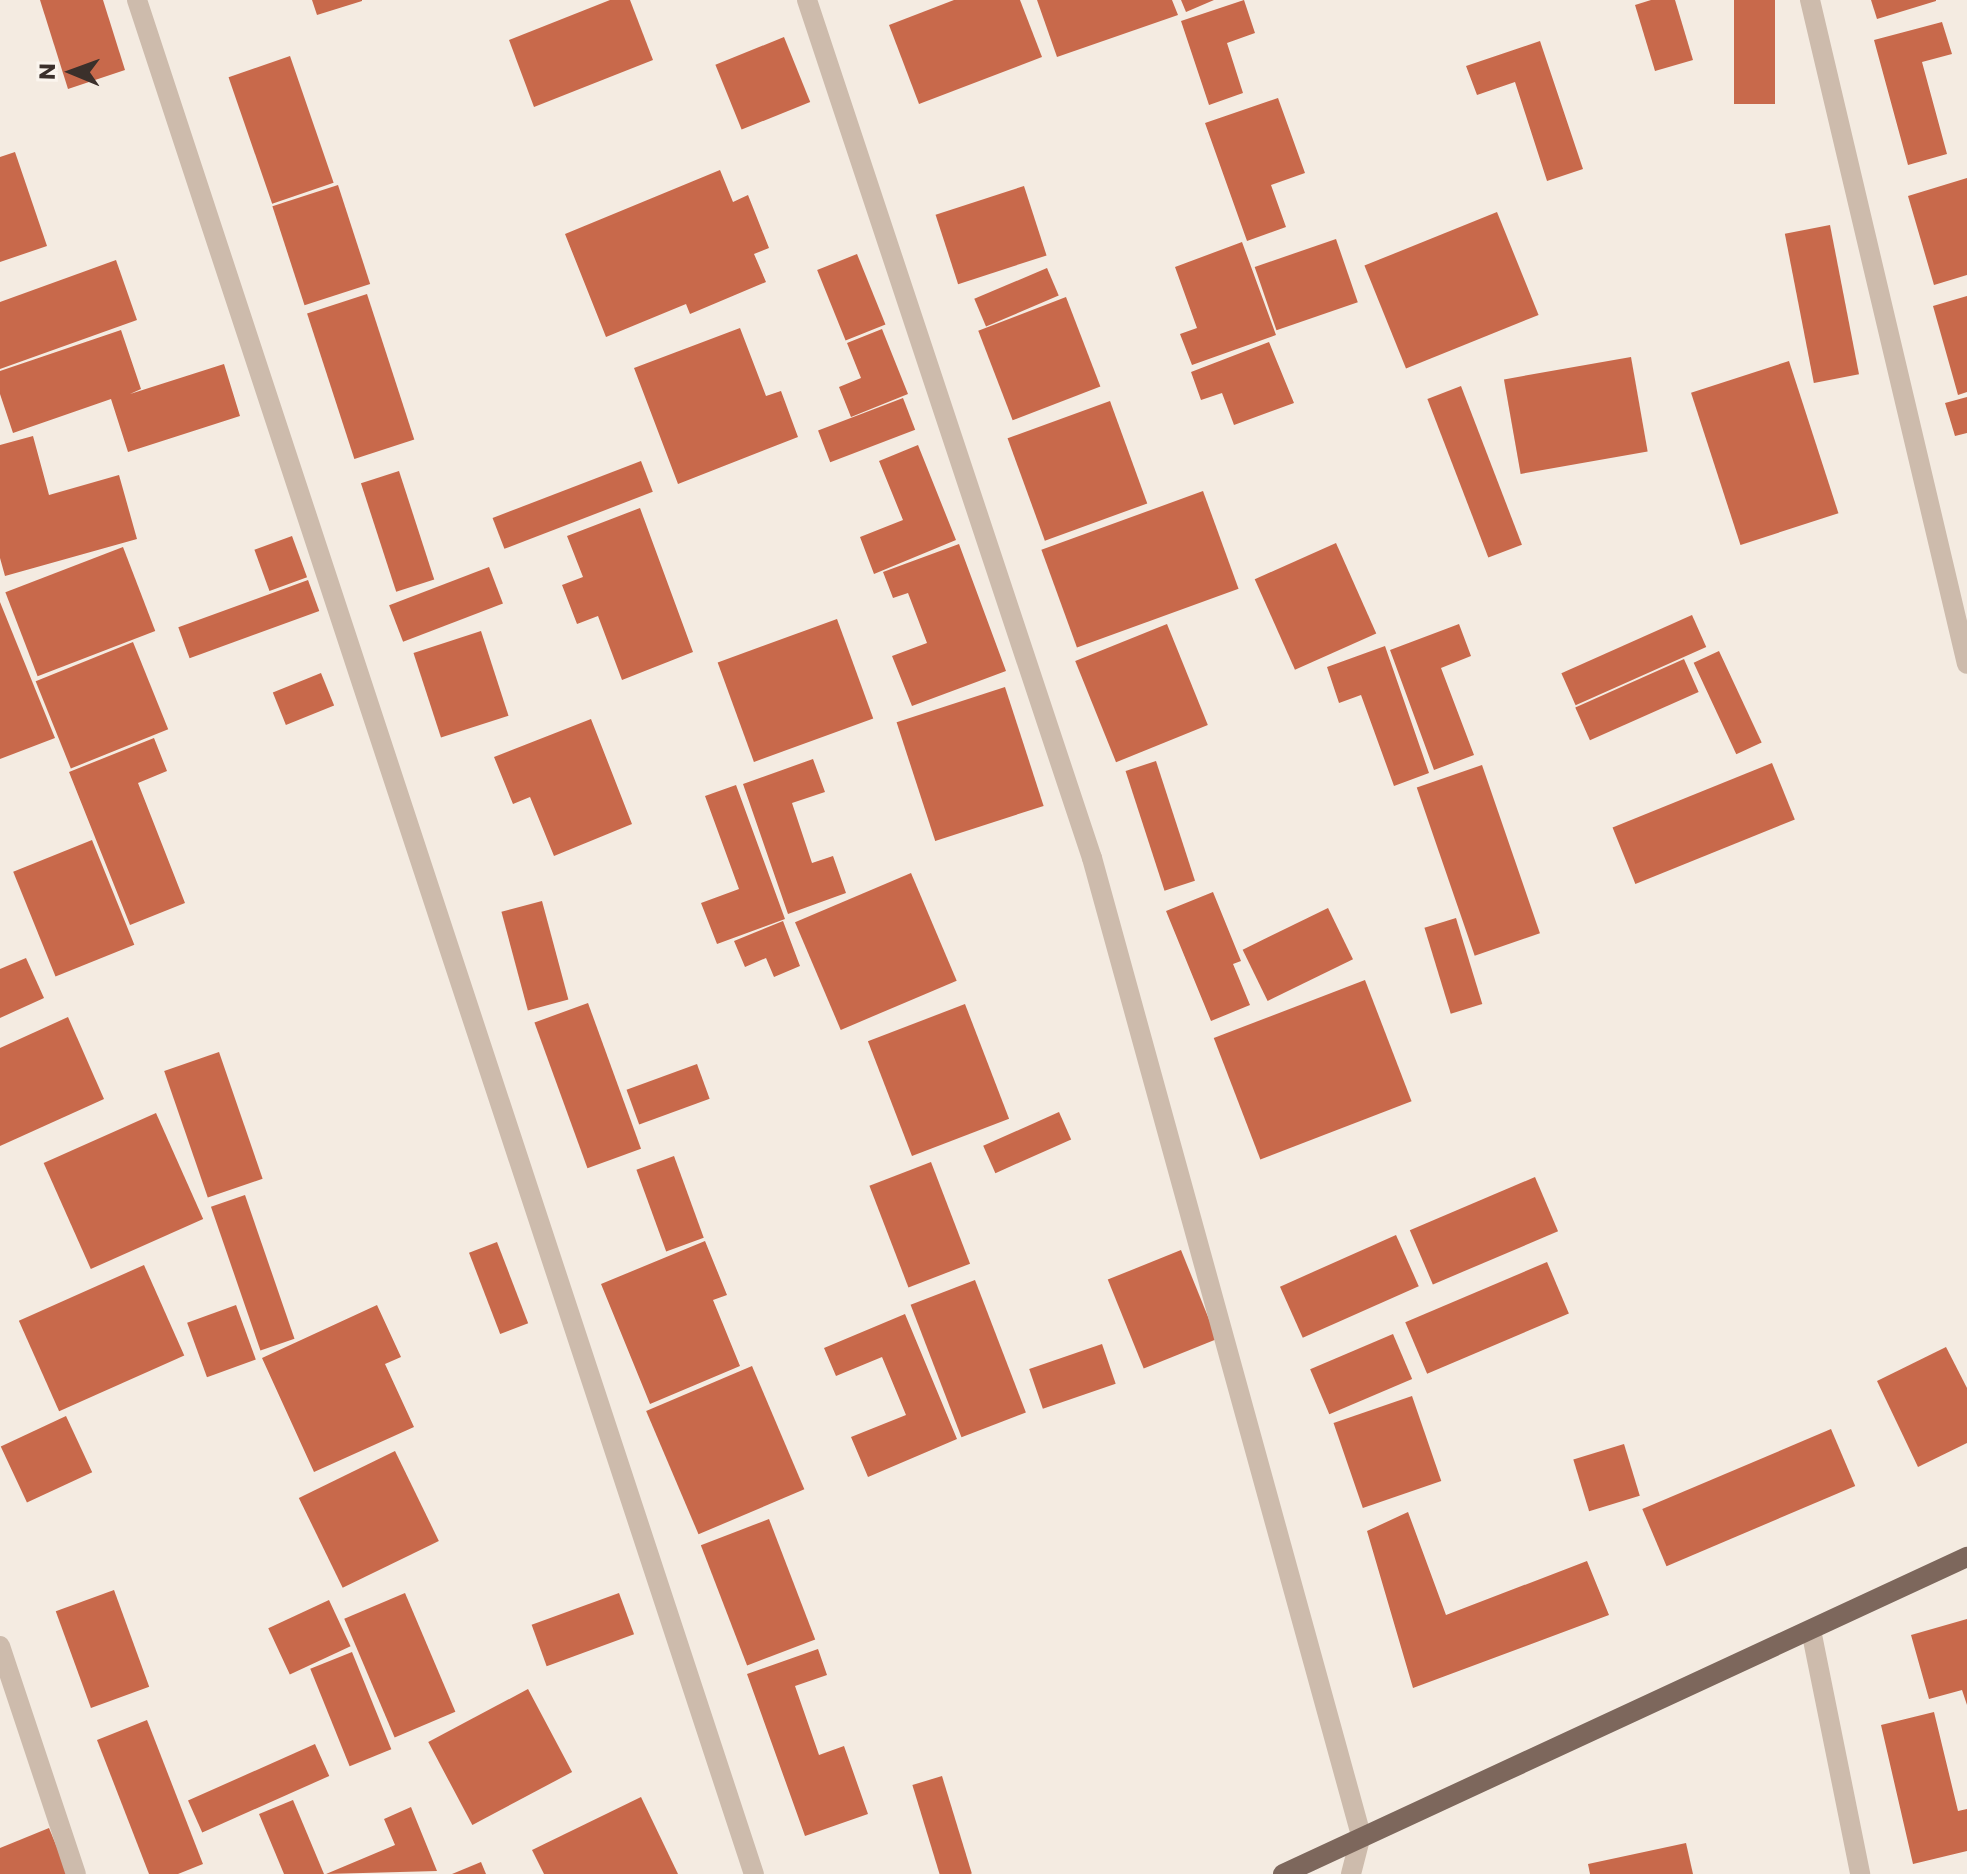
<!DOCTYPE html>
<style>
body{margin:0}
#map{position:relative;width:1967px;height:1874px;overflow:hidden;background:#f4ebe1;font-family:Poppins,sans-serif}
div>[style]{position:absolute}
[style*='--x']{left:calc(var(--x)*1px);top:calc(var(--y)*1px);width:calc(var(--w)*1px);rotate:calc(var(--a)*1deg)}
.building>*{inset:0;background:#c8694b;transform-origin:0 0}
.street>*{height:20px;margin:-10px;padding:0 10px;transform-origin:10px;border-radius:10px;background:#cdbbac}
.primary>*{height:20px;margin:-10px;padding:0 10px;transform-origin:10px;border-radius:10px;background:#7d675c}
span{translate:-50% -50%;white-space:nowrap;text-align:center;line-height:1.15;-webkit-text-stroke:8px #fbf5ee;paint-order:stroke}
.north{position:absolute;left:32px;top:32px;width:80px;height:80px;-webkit-text-stroke:6px #fbf5ee;paint-order:stroke;rotate:271deg;font-size:22px;font-weight:700;line-height:32px;text-align:center;color:#3b302b}
.north::after{content:'';display:block;margin:auto;width:28px;height:36px;background:#3b302b;clip-path:polygon(50% 0,100% 100%,50% 72%,0 100%)}
</style>
<div id="map">
<div class="building">
<i style="clip-path:polygon(40px 0,103px 0,125px 70px,68px 89px)"></i>
<i style="clip-path:polygon(312px 0,362px 0,362px 1px,317px 15px)"></i>
<i style="clip-path:polygon(610px 0,630px 0,653px 60px,534px 107px,509px 40px)"></i>
<i style="clip-path:polygon(954px 0,1020px 0,1042px 57px,919px 104px,889px 25px)"></i>
<i style="clip-path:polygon(1037px 0,1172px 0,1178px 15px,1057px 57px)"></i>
<i style="clip-path:polygon(1181px 0,1214px 0,1186px 12px)"></i>
<i style="clip-path:polygon(1244px 0,1255px 33px,1227px 43px,1243px 93px,1209px 105px,1181px 21px)"></i>
<i style="clip-path:polygon(1651px 0,1675px 0,1693px 60px,1655px 71px,1635px 5px)"></i>
<i style="left:1734px;top:0;width:41px;height:104px"></i>
<i style="clip-path:polygon(1871px 0,1936px 0,1936px 1px,1877px 19px)"></i>
<i style="clip-path:polygon(1942px 22px,1952px 54px,1922px 62px,1947px 154px,1908px 165px,1874px 40px)"></i>
<i style="left:784px;top:37px;width:70px;height:74px;rotate:68deg"></i>
<i style="clip-path:polygon(1540px 41px,1583px 169px,1547px 181px,1515px 82px,1477px 95px,1466px 66px)"></i>
<i style="left:290px;top:56px;width:134px;height:65px;rotate:71deg"></i>
<i style="clip-path:polygon(1278px 98px,1305px 173px,1271px 185px,1286px 227px,1247px 241px,1205px 123px)"></i>
<i style="clip-path:polygon(15px 152px,47px 246px,0 262px,0 157px)"></i>
<i style="clip-path:polygon(720px 170px,733px 202px,748px 195px,769px 248px,754px 254px,766px 282px,690px 314px,686px 304px,606px 337px,565px 234px)"></i>
<i style="clip-path:polygon(1967px 178px,1967px 275px,1934px 285px,1908px 196px)"></i>
<i style="left:338px;top:185px;width:104px;height:69px;rotate:72deg"></i>
<i style="left:1024px;top:186px;width:73px;height:93px;rotate:72deg"></i>
<i style="left:1497px;top:212px;width:111px;height:143px;rotate:68deg"></i>
<i style="left:1830px;top:225px;width:152px;height:46px;rotate:79deg"></i>
<i style="left:1336px;top:239px;width:67px;height:86px;rotate:71deg"></i>
<i style="clip-path:polygon(1242px 242px,1276px 335px,1192px 365px,1180px 334px,1197px 328px,1175px 267px)"></i>
<i style="left:857px;top:254px;width:76px;height:43px;rotate:68deg"></i>
<i style="clip-path:polygon(116px 260px,137px 320px,0 369px,0 302px)"></i>
<i style="left:1047px;top:268px;width:30px;height:79px;rotate:67deg"></i>
<i style="left:367px;top:294px;width:153px;height:63px;rotate:72deg"></i>
<i style="clip-path:polygon(1967px 296px,1967px 392px,1958px 395px,1933px 306px)"></i>
<i style="left:1066px;top:297px;width:96px;height:94px;rotate:69deg"></i>
<i style="clip-path:polygon(740px 328px,766px 396px,781px 391px,798px 437px,678px 484px,634px 368px)"></i>
<i style="clip-path:polygon(882px 329px,908px 394px,851px 417px,839px 387px,861px 378px,847px 343px)"></i>
<i style="clip-path:polygon(121px 330px,141px 389px,130px 394px,224px 364px,240px 416px,128px 452px,111px 399px,13px 433px,0 394px,0 371px)"></i>
<i style="clip-path:polygon(1269px 342px,1294px 403px,1234px 425px,1222px 393px,1201px 400px,1191px 372px)"></i>
<i style="left:1631px;top:357px;width:96px;height:129px;rotate:80deg"></i>
<i style="left:1789px;top:361px;width:160px;height:103px;rotate:72deg"></i>
<i style="left:1461px;top:386px;width:170px;height:36px;rotate:69deg"></i>
<i style="clip-path:polygon(1967px 397px,1967px 433px,1955px 436px,1945px 403px)"></i>
<i style="left:903px;top:398px;width:34px;height:91px;rotate:69deg"></i>
<i style="left:1110px;top:401px;width:109px;height:109px;rotate:70deg"></i>
<i style="clip-path:polygon(33px 436px,49px 495px,119px 475px,137px 539px,5px 576px,0 558px,0 445px)"></i>
<i style="clip-path:polygon(918px 445px,956px 540px,874px 574px,860px 537px,903px 520px,879px 461px)"></i>
<i style="left:641px;top:461px;width:33px;height:159px;rotate:69deg"></i>
<i style="left:399px;top:471px;width:114px;height:40px;rotate:72deg"></i>
<i style="left:1203px;top:491px;width:104px;height:172px;rotate:70deg"></i>
<i style="clip-path:polygon(640px 508px,693px 652px,622px 680px,598px 616px,577px 624px,562px 585px,583px 577px,567px 536px)"></i>
<i style="left:292px;top:536px;width:44px;height:40px;rotate:70deg"></i>
<i style="left:1336px;top:543px;width:99px;height:89px;rotate:66deg"></i>
<i style="clip-path:polygon(959px 544px,1006px 671px,912px 706px,892px 656px,927px 643px,908px 593px,893px 598px,883px 572px)"></i>
<i style="left:123px;top:547px;width:90px;height:126px;rotate:69deg"></i>
<i style="left:489px;top:567px;width:39px;height:107px;rotate:69deg"></i>
<i style="left:308px;top:580px;width:33px;height:138px;rotate:70deg"></i>
<i style="clip-path:polygon(0 602px,55px 738px,0 759px)"></i>
<i style="left:1692px;top:615px;width:35px;height:143px;rotate:66deg"></i>
<i style="left:837px;top:619px;width:106px;height:127px;rotate:70deg"></i>
<i style="left:1167px;top:624px;width:109px;height:99px;rotate:68deg"></i>
<i style="clip-path:polygon(1459px 624px,1471px 656px,1441px 668px,1474px 755px,1434px 770px,1390px 650px)"></i>
<i style="left:481px;top:631px;width:89px;height:71px;rotate:72deg"></i>
<i style="left:133px;top:642px;width:94px;height:105px;rotate:68deg"></i>
<i style="clip-path:polygon(1385px 646px,1429px 773px,1394px 786px,1361px 695px,1339px 703px,1327px 667px)"></i>
<i style="left:1719px;top:651px;width:101px;height:28px;rotate:65deg"></i>
<i style="left:1684px;top:659px;width:36px;height:119px;rotate:66deg"></i>
<i style="left:321px;top:673px;width:35px;height:52px;rotate:68deg"></i>
<i style="left:1005px;top:687px;width:125px;height:114px;rotate:72deg"></i>
<i style="clip-path:polygon(591px 719px,632px 824px,554px 856px,530px 797px,513px 804px,494px 757px)"></i>
<i style="clip-path:polygon(154px 738px,167px 771px,138px 783px,185px 903px,130px 925px,69px 772px)"></i>
<i style="clip-path:polygon(813px 759px,825px 792px,792px 803px,812px 863px,833px 856px,846px 893px,788px 914px,743px 784px)"></i>
<i style="left:1156px;top:761px;width:126px;height:32px;rotate:72deg"></i>
<i style="left:1772px;top:763px;width:61px;height:172px;rotate:68deg"></i>
<i style="left:1482px;top:765px;width:178px;height:69px;rotate:71deg"></i>
<i style="clip-path:polygon(736px 785px,785px 919px,717px 944px,701px 903px,739px 889px,705px 796px)"></i>
<i style="left:92px;top:840px;width:113px;height:85px;rotate:68deg"></i>
<i style="left:911px;top:873px;width:117px;height:126px;rotate:67deg"></i>
<i style="clip-path:polygon(1213px 892px,1241px 961px,1233px 964px,1250px 1005px,1211px 1021px,1166px 911px)"></i>
<i style="left:542px;top:901px;width:102px;height:42px;rotate:75deg"></i>
<i style="left:1328px;top:908px;width:57px;height:95px;rotate:64deg"></i>
<i style="left:1456px;top:918px;width:90px;height:33px;rotate:73deg"></i>
<i style="clip-path:polygon(783px 921px,800px 966px,774px 977px,766px 958px,745px 967px,734px 941px)"></i>
<i style="clip-path:polygon(26px 958px,44px 998px,0 1018px,0 969px)"></i>
<i style="left:1365px;top:980px;width:130px;height:162px;rotate:69deg"></i>
<i style="left:588px;top:1003px;width:155px;height:57px;rotate:70deg"></i>
<i style="left:965px;top:1004px;width:123px;height:104px;rotate:69deg"></i>
<i style="clip-path:polygon(68px 1017px,104px 1099px,0 1146px,0 1048px)"></i>
<i style="left:219px;top:1052px;width:134px;height:58px;rotate:71deg"></i>
<i style="left:697px;top:1064px;width:37px;height:75px;rotate:70deg"></i>
<i style="left:1059px;top:1112px;width:30px;height:83px;rotate:66deg"></i>
<i style="left:156px;top:1113px;width:116px;height:123px;rotate:66deg"></i>
<i style="left:674px;top:1156px;width:87px;height:40px;rotate:70deg"></i>
<i style="left:931px;top:1162px;width:109px;height:66px;rotate:69deg"></i>
<i style="left:1535px;top:1177px;width:59px;height:136px;rotate:67deg"></i>
<i style="left:245px;top:1195px;width:152px;height:36px;rotate:71deg"></i>
<i style="left:1396px;top:1235px;width:56px;height:127px;rotate:66deg"></i>
<i style="clip-path:polygon(705px 1241px,727px 1295px,713px 1300px,740px 1366px,650px 1404px,601px 1284px)"></i>
<i style="left:497px;top:1242px;width:87px;height:30px;rotate:69deg"></i>
<i style="left:1181px;top:1250px;width:96px;height:79px;rotate:68deg"></i>
<i style="left:1547px;top:1262px;width:56px;height:154px;rotate:67deg"></i>
<i style="left:144px;top:1265px;width:99px;height:137px;rotate:66deg"></i>
<i style="left:975px;top:1280px;width:142px;height:69px;rotate:69deg"></i>
<i style="left:236px;top:1305px;width:58px;height:52px;rotate:70deg"></i>
<i style="clip-path:polygon(377px 1305px,401px 1357px,385px 1364px,414px 1427px,314px 1472px,262px 1358px)"></i>
<i style="clip-path:polygon(905px 1314px,957px 1439px,868px 1477px,851px 1437px,906px 1415px,882px 1357px,836px 1376px,824px 1348px)"></i>
<i style="left:1393px;top:1334px;width:49px;height:90px;rotate:67deg"></i>
<i style="left:1102px;top:1344px;width:42px;height:77px;rotate:71deg"></i>
<i style="clip-path:polygon(1946px 1347px,1967px 1388px,1967px 1443px,1918px 1467px,1877px 1381px)"></i>
<i style="left:752px;top:1366px;width:134px;height:115px;rotate:67deg"></i>
<i style="left:1412px;top:1396px;width:90px;height:83px;rotate:71deg"></i>
<i style="left:66px;top:1416px;width:62px;height:72px;rotate:65deg"></i>
<i style="left:1831px;top:1429px;width:62px;height:205px;rotate:67deg"></i>
<i style="left:1624px;top:1444px;width:54px;height:53px;rotate:73deg"></i>
<i style="left:395px;top:1451px;width:100px;height:107px;rotate:64deg"></i>
<i style="clip-path:polygon(1408px 1512px,1446px 1615px,1587px 1561px,1609px 1615px,1413px 1688px,1367px 1531px)"></i>
<i style="left:769px;top:1519px;width:129px;height:73px;rotate:69deg"></i>
<i style="left:114px;top:1590px;width:103px;height:62px;rotate:70deg"></i>
<i style="left:405px;top:1593px;width:129px;height:66px;rotate:67deg"></i>
<i style="left:619px;top:1593px;width:44px;height:93px;rotate:70deg"></i>
<i style="left:329px;top:1600px;width:51px;height:67px;rotate:65deg"></i>
<i style="clip-path:polygon(1967px 1619px,1967px 1705px,1962px 1690px,1929px 1699px,1911px 1635px)"></i>
<i style="clip-path:polygon(818px 1649px,827px 1675px,795px 1686px,819px 1755px,844px 1746px,868px 1814px,805px 1836px,747px 1674px)"></i>
<i style="left:352px;top:1652px;width:105px;height:45px;rotate:68deg"></i>
<i style="left:528px;top:1689px;width:94px;height:113px;rotate:62deg"></i>
<i style="clip-path:polygon(1934px 1712px,1958px 1811px,1967px 1809px,1967px 1851px,1913px 1864px,1881px 1725px)"></i>
<i style="clip-path:polygon(147px 1720px,203px 1864px,178px 1874px,149px 1874px,97px 1740px)"></i>
<i style="left:315px;top:1744px;width:35px;height:139px;rotate:66deg"></i>
<i style="left:942px;top:1776px;width:102px;height:31px;rotate:73deg"></i>
<i style="clip-path:polygon(641px 1797px,678px 1874px,544px 1874px,532px 1850px)"></i>
<i style="clip-path:polygon(293px 1800px,324px 1874px,284px 1874px,259px 1814px)"></i>
<i style="clip-path:polygon(411px 1807px,437px 1871px,326px 1874px,395px 1845px,384px 1819px)"></i>
<i style="clip-path:polygon(49px 1828px,68px 1874px,0 1874px,0 1848px)"></i>
<i style="clip-path:polygon(1686px 1843px,1693px 1874px,1590px 1874px,1588px 1864px)"></i>
<i style="clip-path:polygon(481px 1862px,486px 1874px,452px 1874px)"></i>
</div>
<div class="street">
<i style="--x:137;--y:0;--w:1973;--a:71.78"></i>
<i style="--x:807;--y:0;--w:904;--a:71.63"></i>
<i style="--x:1092;--y:858;--w:1013;--a:74.61"></i>
<i style="--x:1361;--y:1835;--w:40;--a:104.4"></i>
<i style="--x:1810;--y:0;--w:682;--a:76.7"></i>
<i style="--x:1811;--y:1630;--w:249;--a:78.6"></i>
<i style="--x:0;--y:1646;--w:240;--a:71.6"></i>
</div>
<div class="primary">
<i style="--x:1283;--y:1874;--w:754;--a:-24.87"></i>
</div>
<div class="north">N</div>
</div>
